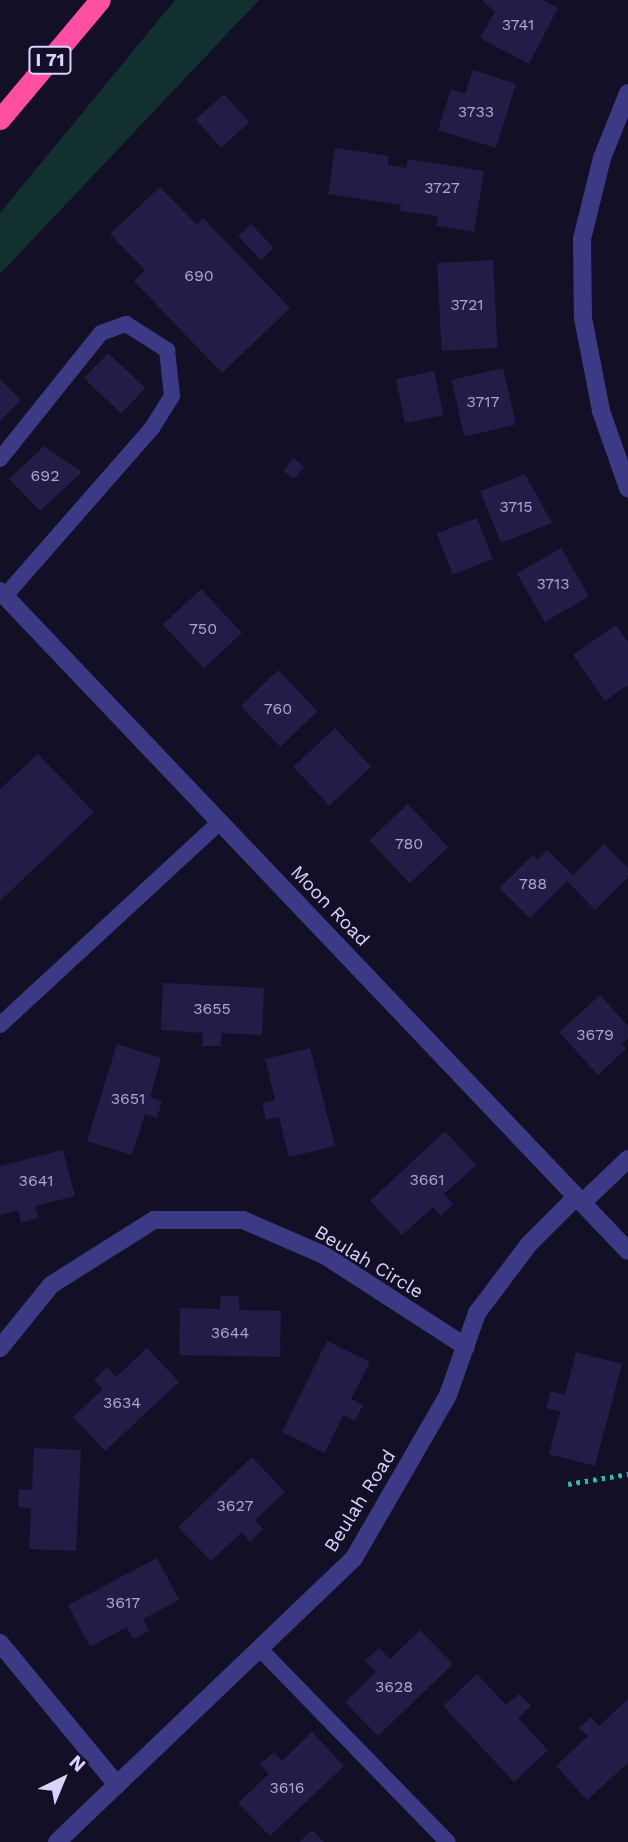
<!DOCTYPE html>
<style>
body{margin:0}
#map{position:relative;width:628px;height:1842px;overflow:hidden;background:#130f26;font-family:"Work Sans",sans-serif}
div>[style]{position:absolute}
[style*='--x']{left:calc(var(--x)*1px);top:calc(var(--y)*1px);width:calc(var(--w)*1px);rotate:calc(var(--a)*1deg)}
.green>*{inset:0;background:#12302f}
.building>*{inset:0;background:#241b47;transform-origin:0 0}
.path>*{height:4.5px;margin-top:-2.25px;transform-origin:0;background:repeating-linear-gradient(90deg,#2fb8b0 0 3.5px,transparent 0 8.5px)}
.service>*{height:16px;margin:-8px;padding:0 8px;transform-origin:8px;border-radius:8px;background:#3d3a85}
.minor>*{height:18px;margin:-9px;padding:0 9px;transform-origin:9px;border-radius:9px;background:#3d3a85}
.motorway>*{height:21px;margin:-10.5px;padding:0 10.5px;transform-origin:10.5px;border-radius:10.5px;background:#ff4fa3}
span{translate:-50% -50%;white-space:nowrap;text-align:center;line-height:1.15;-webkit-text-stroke:5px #130f26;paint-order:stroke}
.number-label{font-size:16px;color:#aca6d1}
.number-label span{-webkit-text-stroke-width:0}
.shield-label span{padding:2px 5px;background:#130f26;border:2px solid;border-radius:5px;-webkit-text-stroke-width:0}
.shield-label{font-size:18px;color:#d9d4ff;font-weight:700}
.street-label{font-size:19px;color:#d9d4ff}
.north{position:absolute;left:28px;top:1744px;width:70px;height:70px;-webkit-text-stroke:5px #130f26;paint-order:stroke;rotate:43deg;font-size:19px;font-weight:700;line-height:28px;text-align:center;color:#d9d4ff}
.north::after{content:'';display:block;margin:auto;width:24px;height:32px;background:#d9d4ff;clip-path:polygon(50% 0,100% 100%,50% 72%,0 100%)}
</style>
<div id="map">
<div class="green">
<i style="clip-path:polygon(175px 0,259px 0,0 274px,0 213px)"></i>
</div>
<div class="building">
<i style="clip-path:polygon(482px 0,543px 0,558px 8px,529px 64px,480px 38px,495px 12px)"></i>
<i style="clip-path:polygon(473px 70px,516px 84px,496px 148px,438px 130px,451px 89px,465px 94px)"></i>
<i style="left:224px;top:94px;width:38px;height:38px;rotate:48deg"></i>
<i style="clip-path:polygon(335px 148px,389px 156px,388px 165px,406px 168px,408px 159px,484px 171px,474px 232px,437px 226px,438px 216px,400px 211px,401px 205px,328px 194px)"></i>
<i style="clip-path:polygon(160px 187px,197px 225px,203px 218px,290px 308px,222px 373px,134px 281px,145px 270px,110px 234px)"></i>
<i style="left:251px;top:224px;width:33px;height:18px;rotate:46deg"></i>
<i style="left:493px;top:260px;width:88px;height:56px;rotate:87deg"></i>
<i style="left:108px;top:353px;width:51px;height:35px;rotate:43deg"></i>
<i style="left:503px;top:368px;width:58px;height:53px;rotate:77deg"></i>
<i style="left:434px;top:371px;width:45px;height:39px;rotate:78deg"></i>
<i style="clip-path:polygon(0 379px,21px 400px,0 421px)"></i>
<i style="clip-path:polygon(44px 446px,82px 472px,40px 511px,9px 479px)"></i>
<i style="left:293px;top:458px;width:14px;height:16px;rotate:39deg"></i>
<i style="clip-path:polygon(525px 474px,552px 523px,501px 543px,480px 491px)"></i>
<i style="left:477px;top:518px;width:44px;height:43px;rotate:69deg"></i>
<i style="left:561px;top:548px;width:56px;height:51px;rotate:60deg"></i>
<i style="left:201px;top:589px;width:60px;height:52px;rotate:47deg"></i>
<i style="clip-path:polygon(616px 625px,628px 642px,628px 685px,605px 701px,573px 655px)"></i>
<i style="left:278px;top:670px;width:57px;height:52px;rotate:46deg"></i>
<i style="left:335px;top:728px;width:53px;height:57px;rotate:47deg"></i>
<i style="clip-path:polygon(38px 754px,94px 812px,0 901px,0 789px)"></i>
<i style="left:408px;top:804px;width:59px;height:53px;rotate:47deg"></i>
<i style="clip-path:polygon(604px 844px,628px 868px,628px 877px,595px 910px,567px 881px,530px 918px,499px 888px,533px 855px,537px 860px,547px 850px,573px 875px)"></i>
<i style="clip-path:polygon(163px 983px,264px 988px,262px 1035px,221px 1033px,221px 1046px,202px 1046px,203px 1033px,161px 1030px)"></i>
<i style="clip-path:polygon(600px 995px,628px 1026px,628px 1038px,622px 1044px,626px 1049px,598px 1075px,559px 1032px)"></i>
<i style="clip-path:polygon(117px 1044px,161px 1058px,150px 1097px,162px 1101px,157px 1118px,145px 1114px,132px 1155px,87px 1141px)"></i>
<i style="clip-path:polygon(310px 1048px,335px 1146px,289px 1157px,279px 1117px,266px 1120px,262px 1103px,275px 1100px,265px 1059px)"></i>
<i style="clip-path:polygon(445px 1131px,476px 1165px,444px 1194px,453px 1204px,441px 1216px,433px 1207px,402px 1235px,370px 1201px)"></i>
<i style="clip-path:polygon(63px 1150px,75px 1196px,35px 1206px,39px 1218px,21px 1223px,18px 1210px,0 1215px,0 1166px)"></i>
<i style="clip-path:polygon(221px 1296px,239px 1296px,239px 1310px,281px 1311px,280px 1357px,179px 1355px,180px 1308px,220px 1309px)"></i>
<i style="clip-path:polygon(327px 1341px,370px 1362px,351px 1399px,363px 1405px,355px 1421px,343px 1415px,325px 1453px,282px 1432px)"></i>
<i style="clip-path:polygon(147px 1348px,179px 1382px,105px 1451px,73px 1417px,103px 1389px,94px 1380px,107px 1367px,116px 1377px)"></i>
<i style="clip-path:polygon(576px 1352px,622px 1364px,595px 1466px,549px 1454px,560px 1412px,546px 1408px,551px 1391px,565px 1395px)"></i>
<i style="clip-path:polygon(34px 1448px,81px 1450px,76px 1551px,29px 1549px,31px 1508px,18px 1507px,19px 1489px,32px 1490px)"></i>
<i style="clip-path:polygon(252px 1457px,285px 1492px,255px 1520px,263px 1529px,250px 1542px,242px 1532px,211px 1561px,178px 1527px)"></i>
<i style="clip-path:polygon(157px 1558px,179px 1600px,143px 1619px,149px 1631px,133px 1639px,127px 1627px,90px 1647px,68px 1605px)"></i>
<i style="clip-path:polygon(420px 1630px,453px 1664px,378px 1736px,345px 1702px,376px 1672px,365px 1661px,379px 1648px,390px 1659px)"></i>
<i style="clip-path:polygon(477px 1674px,506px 1705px,519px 1694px,531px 1706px,518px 1718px,548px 1750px,514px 1782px,443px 1706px)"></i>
<i style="clip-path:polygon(628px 1699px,628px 1763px,587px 1800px,556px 1766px,588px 1736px,579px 1728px,591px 1717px,599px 1726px)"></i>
<i style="clip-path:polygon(312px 1732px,344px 1766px,270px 1836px,238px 1803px,269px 1774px,260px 1764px,274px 1752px,282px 1761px)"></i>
<i style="clip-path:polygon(312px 1830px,324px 1842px,299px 1842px)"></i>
</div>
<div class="path">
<i style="--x:568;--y:1484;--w:61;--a:-9.5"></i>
</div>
<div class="service">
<i style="--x:0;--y:459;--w:161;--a:-51.3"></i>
<i style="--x:101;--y:333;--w:27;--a:-20"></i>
<i style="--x:126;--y:324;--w:49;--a:32.4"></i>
<i style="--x:167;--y:350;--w:46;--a:83.8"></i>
<i style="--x:172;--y:396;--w:38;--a:122"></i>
<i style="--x:152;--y:428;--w:222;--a:131.2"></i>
<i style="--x:0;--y:1025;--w:299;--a:-42.7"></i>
<i style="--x:260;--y:1649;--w:269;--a:45.8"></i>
</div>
<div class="minor">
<i style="--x:628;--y:93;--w:70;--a:111.8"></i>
<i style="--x:602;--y:158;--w:83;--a:103.9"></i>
<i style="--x:582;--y:239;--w:79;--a:89.3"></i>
<i style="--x:583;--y:318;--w:95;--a:79"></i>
<i style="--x:601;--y:411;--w:82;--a:70.7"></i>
<i style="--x:0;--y:591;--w:911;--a:46.42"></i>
<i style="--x:582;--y:1203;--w:64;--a:-43.7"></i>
<i style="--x:0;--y:1348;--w:81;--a:-51"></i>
<i style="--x:51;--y:1285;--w:122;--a:-32.3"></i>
<i style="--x:154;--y:1220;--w:89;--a:0"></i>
<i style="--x:243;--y:1220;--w:88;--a:23.4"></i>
<i style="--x:324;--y:1255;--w:169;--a:32.9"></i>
<i style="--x:0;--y:1643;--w:184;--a:50.5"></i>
<i style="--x:57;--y:1842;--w:411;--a:-43.7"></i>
<i style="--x:354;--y:1558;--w:188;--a:-60"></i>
<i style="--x:448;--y:1395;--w:87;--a:-70.5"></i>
<i style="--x:477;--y:1313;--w:86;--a:-53"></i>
<i style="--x:529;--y:1244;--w:66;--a:-45"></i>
</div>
<div class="motorway">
<i style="--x:0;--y:119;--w:155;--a:-50"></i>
</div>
<div class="number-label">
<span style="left:518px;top:25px">3741</span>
<span style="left:476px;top:112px">3733</span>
<span style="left:442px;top:188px">3727</span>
<span style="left:199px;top:276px">690</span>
<span style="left:467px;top:305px">3721</span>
<span style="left:483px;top:402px">3717</span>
<span style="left:45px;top:476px">692</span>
<span style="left:516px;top:507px">3715</span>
<span style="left:553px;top:584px">3713</span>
<span style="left:203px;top:629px">750</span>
<span style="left:278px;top:709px">760</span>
<span style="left:409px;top:844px">780</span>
<span style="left:533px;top:884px">788</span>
<span style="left:212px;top:1009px">3655</span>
<span style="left:595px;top:1035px">3679</span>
<span style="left:128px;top:1099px">3651</span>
<span style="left:427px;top:1180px">3661</span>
<span style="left:36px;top:1181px">3641</span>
<span style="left:230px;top:1333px">3644</span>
<span style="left:122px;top:1403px">3634</span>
<span style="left:235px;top:1506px">3627</span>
<span style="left:123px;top:1603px">3617</span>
<span style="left:394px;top:1687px">3628</span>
<span style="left:287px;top:1788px">3616</span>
</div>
<div class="shield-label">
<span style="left:50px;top:60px">I 71</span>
</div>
<div class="street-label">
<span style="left:330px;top:906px;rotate:46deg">Moon Road</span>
<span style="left:369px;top:1262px;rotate:31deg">Beulah Circle</span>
<span style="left:360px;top:1501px;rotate:-58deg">Beulah Road</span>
</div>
<div class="north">N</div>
</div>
